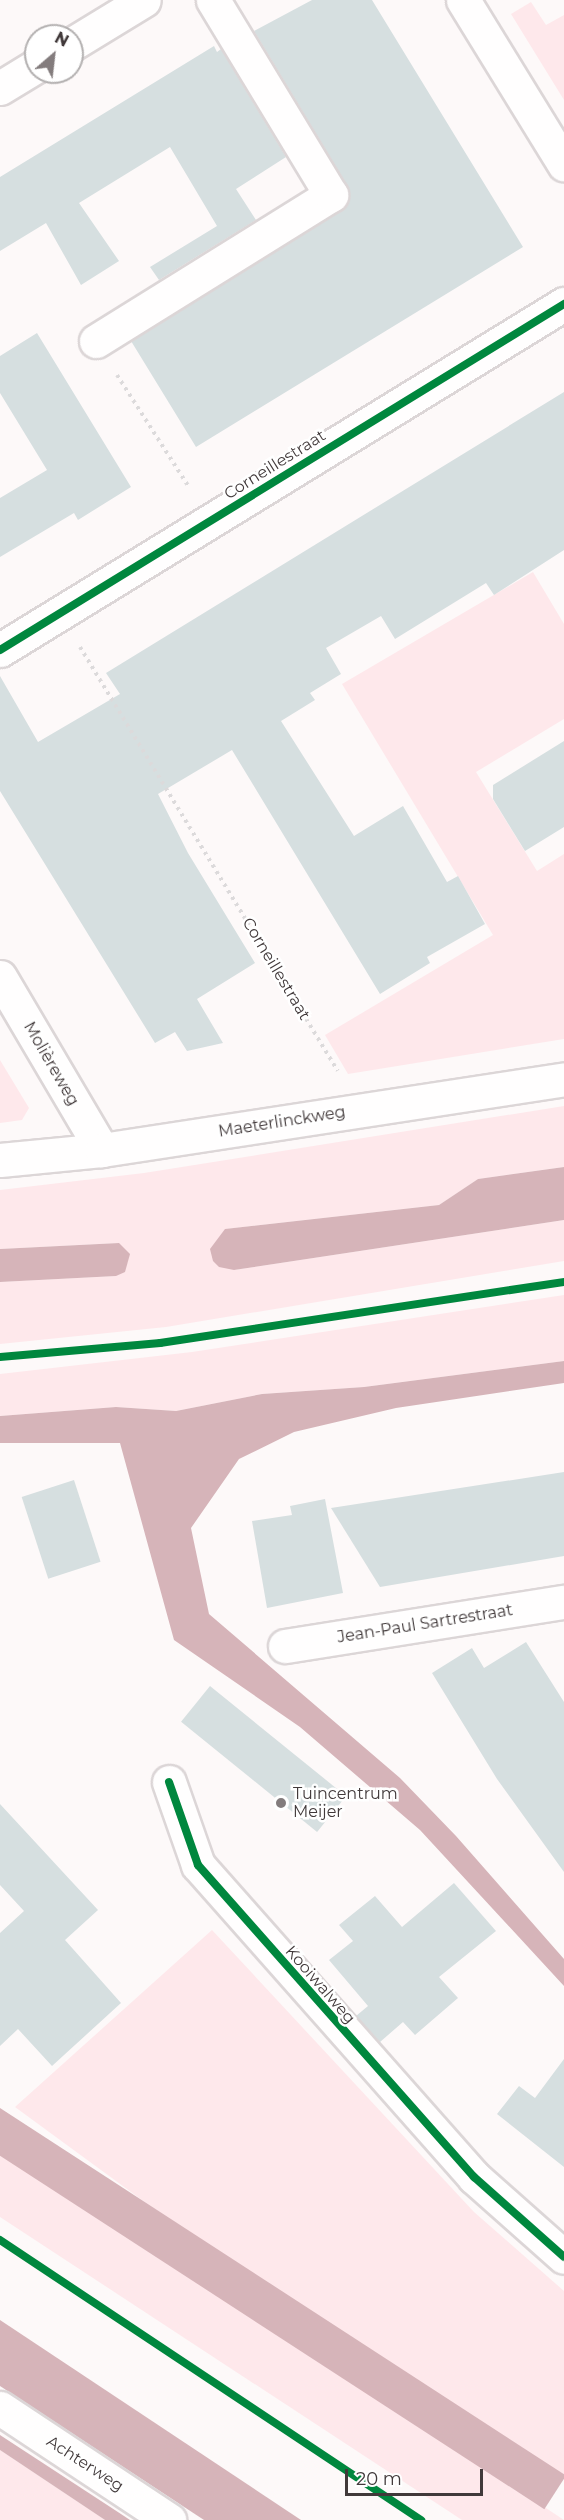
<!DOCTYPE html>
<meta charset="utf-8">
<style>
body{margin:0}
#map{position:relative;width:564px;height:2520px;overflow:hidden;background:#fdf9f9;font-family:Montserrat,sans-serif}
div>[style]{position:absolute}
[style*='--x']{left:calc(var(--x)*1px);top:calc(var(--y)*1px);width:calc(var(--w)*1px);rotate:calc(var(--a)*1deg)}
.green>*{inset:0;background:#fee8eb}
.water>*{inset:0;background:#d6b4b9;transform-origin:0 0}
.building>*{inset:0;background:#d6dfe0;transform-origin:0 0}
.path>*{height:4px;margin-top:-2px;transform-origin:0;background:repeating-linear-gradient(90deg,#dcdadb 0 3px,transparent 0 7.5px)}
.roads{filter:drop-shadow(2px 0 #dcd6d7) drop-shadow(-2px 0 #dcd6d7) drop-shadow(0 2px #dcd6d7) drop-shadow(0 -2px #dcd6d7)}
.minor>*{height:33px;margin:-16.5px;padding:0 16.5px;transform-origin:16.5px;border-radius:16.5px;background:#fffefe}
.cycleway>*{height:8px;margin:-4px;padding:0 4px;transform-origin:4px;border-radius:4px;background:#00873e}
.dots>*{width:16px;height:16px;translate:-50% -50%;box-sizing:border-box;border:3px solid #fff;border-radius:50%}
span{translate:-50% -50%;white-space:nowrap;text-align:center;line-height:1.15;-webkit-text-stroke:5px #fff;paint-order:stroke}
.street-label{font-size:16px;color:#41393a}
.poi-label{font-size:16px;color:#41393a}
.left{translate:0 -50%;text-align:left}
.north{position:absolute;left:24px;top:24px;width:60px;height:60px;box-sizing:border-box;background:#fff;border:2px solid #b3b0b0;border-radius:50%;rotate:28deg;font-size:16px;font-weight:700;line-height:24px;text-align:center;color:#41393a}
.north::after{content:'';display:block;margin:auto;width:21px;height:27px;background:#837c7d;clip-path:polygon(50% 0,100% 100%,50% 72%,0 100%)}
.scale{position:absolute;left:345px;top:2469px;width:138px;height:27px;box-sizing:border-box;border:3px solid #41393a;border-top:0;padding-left:8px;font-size:18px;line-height:21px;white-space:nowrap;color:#41393a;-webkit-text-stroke:4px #fff;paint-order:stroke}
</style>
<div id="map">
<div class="green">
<i style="clip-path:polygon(531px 2px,546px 25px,564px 15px,564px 100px,511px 14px)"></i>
<i style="clip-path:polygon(533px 572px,564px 624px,564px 719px,476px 772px,537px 871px,564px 854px,564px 1039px,348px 1074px,325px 1035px,493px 935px,342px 684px)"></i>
<i style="clip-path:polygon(0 1060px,29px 1108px,22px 1120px,0 1123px)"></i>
<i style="clip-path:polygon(564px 1106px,564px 1167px,478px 1179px,439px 1205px,226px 1229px,234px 1270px,564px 1220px,564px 1261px,166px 1327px,0 1344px,0 1282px,116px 1276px,119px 1243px,0 1249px,0 1190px,144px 1173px)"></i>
<i style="clip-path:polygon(564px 1295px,564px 1361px,364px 1387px,262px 1394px,176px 1411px,116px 1407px,0 1416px,0 1374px,192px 1352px)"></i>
<i style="clip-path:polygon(212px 1930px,474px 2212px,564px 2291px,564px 2479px,146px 2203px,15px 2107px)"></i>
<i style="clip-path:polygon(0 2148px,564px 2520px,462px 2520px,0 2217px)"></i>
<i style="clip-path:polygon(0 2450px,105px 2520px,0 2520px)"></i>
</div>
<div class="water">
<i style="clip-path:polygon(564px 1167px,564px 1220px,234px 1270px,219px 1267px,213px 1261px,210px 1249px,225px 1229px,439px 1205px,478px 1179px)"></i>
<i style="clip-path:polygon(119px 1243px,130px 1254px,125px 1272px,116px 1276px,0 1282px,0 1249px)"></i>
<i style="clip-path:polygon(564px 1361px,564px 1383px,396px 1408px,294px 1432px,239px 1459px,191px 1528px,209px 1614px,400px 1778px,456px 1836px,564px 1959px,564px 1986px,420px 1830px,300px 1727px,174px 1640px,120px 1443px,0 1443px,0 1416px,116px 1407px,176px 1411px,262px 1394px,364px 1387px)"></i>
<i style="left:0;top:2108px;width:675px;height:40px;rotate:33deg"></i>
<i style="clip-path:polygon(0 2320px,301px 2520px,204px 2520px,0 2386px)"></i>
<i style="clip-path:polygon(0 2435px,124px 2516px,130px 2520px,105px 2520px,0 2450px)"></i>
</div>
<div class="building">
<i style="clip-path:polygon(312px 0,372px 0,523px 247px,196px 447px,131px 341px,348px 203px,347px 185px,254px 31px)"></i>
<i style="clip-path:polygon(214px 46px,217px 52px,221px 49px,286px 157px,236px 189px,256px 220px,159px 280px,150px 267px,217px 226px,170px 147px,79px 203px,119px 261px,81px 285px,46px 223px,0 251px,0 177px)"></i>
<i style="clip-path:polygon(37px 333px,131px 487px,78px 520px,74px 513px,0 557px,0 498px,47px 470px,0 393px,0 356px)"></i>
<i style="clip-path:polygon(564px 392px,564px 550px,494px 595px,486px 583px,395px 639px,381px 616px,326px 648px,341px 674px,310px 693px,315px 700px,281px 721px,354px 836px,403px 806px,447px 882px,458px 876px,485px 924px,427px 957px,430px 963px,380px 994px,232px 750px,158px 794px,188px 853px,255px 963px,197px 999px,223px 1043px,187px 1051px,175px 1032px,155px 1043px,0 791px,0 676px,38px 742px,120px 694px,106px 673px)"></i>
<i style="clip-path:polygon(564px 741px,564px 827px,525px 851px,493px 799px,493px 785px)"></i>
<i style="clip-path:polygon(564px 1472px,564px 1556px,380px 1587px,331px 1508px)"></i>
<i style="left:74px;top:1480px;width:86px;height:55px;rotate:72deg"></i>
<i style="clip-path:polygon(325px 1499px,343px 1593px,267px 1608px,252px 1521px,292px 1515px,290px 1506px)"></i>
<i style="clip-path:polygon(526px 1642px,564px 1702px,564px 1872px,497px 1779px,432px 1673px,472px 1648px,484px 1668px)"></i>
<i style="left:210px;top:1686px;width:175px;height:46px;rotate:39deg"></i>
<i style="clip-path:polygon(0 1804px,98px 1910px,65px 1940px,121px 2003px,52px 2066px,18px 2029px,0 2046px,0 1933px,24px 1911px,0 1885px)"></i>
<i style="clip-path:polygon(454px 1883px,496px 1931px,439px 1977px,458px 1998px,415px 2035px,403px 2022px,380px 2042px,356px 2016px,368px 2006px,329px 1960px,353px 1941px,339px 1925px,375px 1896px,402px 1927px)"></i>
<i style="clip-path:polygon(564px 2059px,564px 2167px,497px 2114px,519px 2086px,535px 2098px)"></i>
</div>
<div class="path">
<i style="--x:117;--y:375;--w:133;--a:57.3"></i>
<i style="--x:80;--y:647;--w:496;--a:58.7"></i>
</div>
<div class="roads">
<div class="minor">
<i style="--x:463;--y:0;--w:193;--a:58.4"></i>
<i style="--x:72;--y:44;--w:84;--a:-31.4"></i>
<i style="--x:0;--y:88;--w:42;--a:-31.4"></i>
<i style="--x:96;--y:341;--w:277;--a:-31.9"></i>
<i style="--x:331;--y:195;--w:228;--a:-121.2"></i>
<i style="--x:0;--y:650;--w:662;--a:-31.53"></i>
<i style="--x:0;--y:977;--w:201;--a:59.5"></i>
<i style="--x:0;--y:1160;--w:102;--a:-5.6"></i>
<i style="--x:102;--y:1150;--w:467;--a:-8.7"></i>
<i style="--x:285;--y:1646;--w:282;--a:-9"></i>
<i style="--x:169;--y:1782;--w:88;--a:70.7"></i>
<i style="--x:198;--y:1865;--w:417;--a:48.5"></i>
<i style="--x:474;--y:2177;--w:120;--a:41.6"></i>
<i style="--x:0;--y:2408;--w:203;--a:33.5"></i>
</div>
</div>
<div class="cycleway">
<i style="--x:0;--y:650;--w:662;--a:-31.53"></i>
<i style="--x:0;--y:1357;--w:161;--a:-5"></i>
<i style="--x:160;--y:1343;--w:409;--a:-8.6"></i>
<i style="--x:169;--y:1782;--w:88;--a:70.7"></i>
<i style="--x:198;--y:1865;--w:417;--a:48.5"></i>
<i style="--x:474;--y:2177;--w:120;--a:41.6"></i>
<i style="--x:0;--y:2240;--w:506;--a:33.63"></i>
</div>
<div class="dots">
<i style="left:281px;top:1803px;background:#837c7d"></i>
</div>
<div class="street-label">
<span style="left:275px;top:465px;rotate:-32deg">Corneillestraat</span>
<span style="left:276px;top:969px;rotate:59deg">Corneillestraat</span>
<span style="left:51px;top:1064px;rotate:60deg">Molièreweg</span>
<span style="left:282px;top:1122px;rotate:-9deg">Maeterlinckweg</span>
<span style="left:425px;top:1624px;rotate:-9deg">Jean-Paul Sartrestraat</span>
<span style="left:320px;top:1985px;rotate:49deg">Kooiwalweg</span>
<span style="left:85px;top:2464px;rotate:33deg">Achterweg</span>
</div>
<div class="poi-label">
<span class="left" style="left:293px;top:1803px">Tuincentrum<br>Meijer</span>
</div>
<div class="north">N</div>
<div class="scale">20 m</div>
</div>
